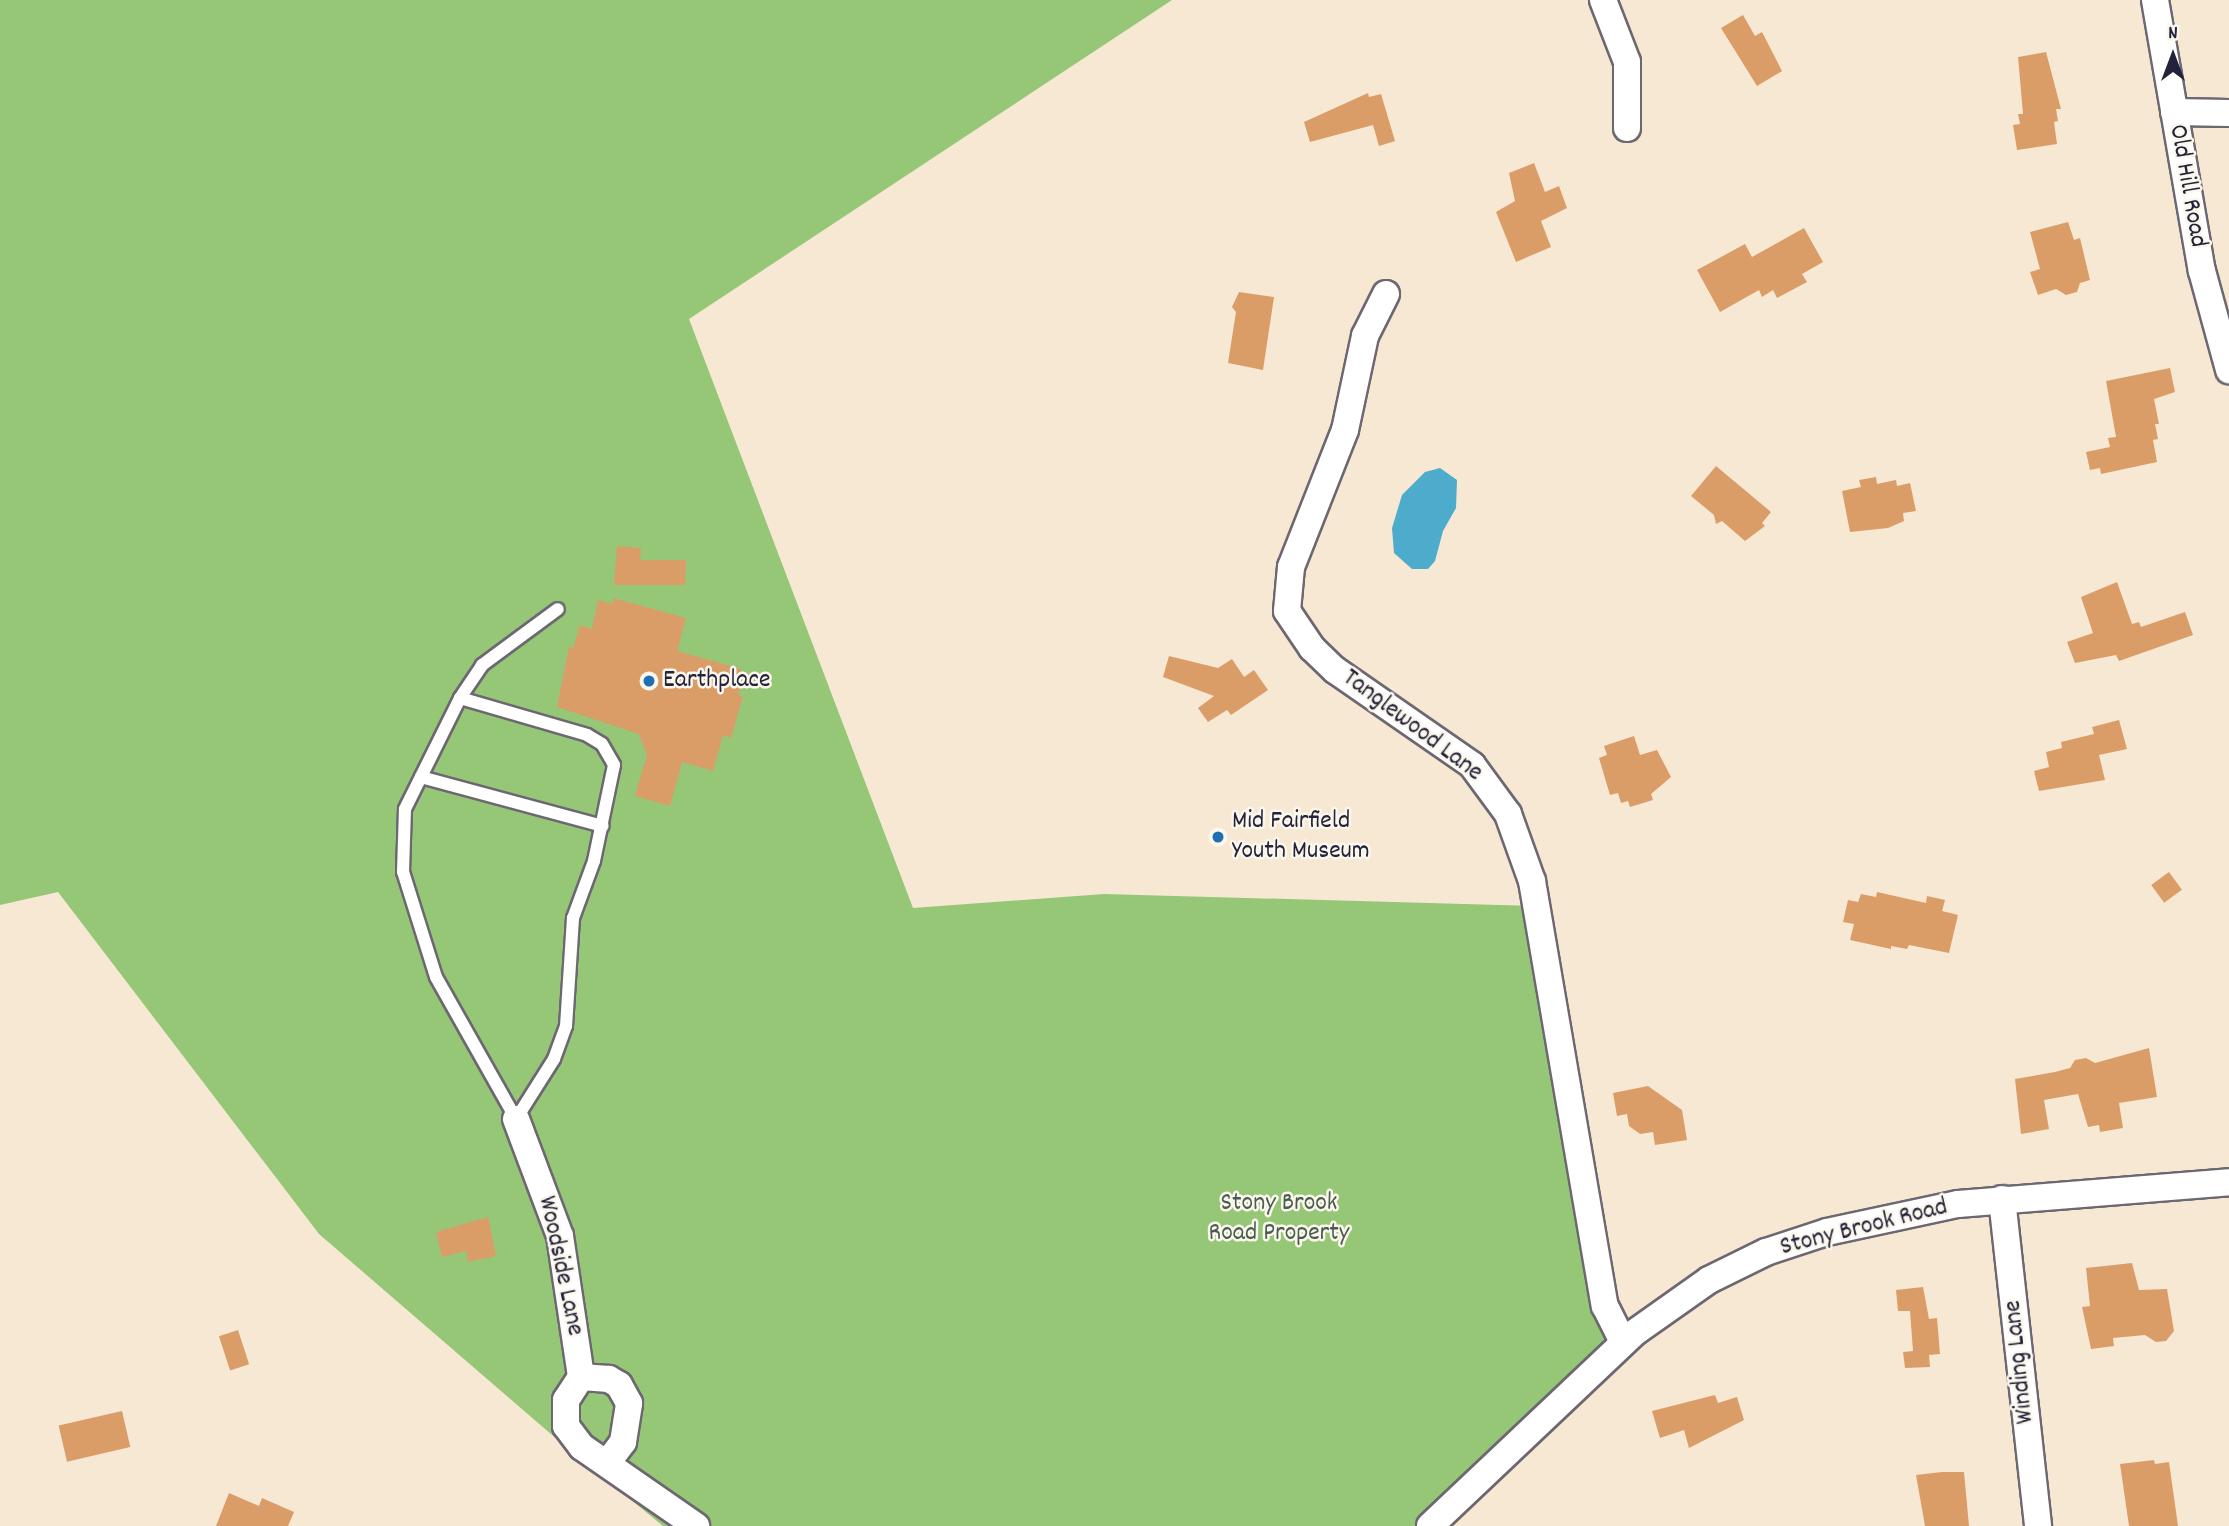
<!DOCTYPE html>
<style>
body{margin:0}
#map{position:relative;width:2229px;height:1526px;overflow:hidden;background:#f7e8d4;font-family:Dekko,sans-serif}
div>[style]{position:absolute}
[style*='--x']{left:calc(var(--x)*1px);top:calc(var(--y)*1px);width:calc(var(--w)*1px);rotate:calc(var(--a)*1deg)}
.green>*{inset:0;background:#95c777}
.water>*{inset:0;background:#4dabcc}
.building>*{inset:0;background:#db9d68;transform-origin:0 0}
.roads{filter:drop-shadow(2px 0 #6d6771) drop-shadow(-2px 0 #6d6771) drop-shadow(0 2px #6d6771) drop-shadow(0 -2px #6d6771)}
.lane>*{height:12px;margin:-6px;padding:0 6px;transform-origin:6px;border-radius:6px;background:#fff}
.street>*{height:26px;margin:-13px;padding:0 13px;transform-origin:13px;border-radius:13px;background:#fff}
.dots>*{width:19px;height:19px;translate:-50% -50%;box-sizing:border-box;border:4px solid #fbf7ec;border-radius:50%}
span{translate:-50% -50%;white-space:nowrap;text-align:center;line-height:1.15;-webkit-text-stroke:5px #fbf7ec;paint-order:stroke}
.street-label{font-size:26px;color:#22223b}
.poi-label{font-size:26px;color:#22223b}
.left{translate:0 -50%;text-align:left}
.park-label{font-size:26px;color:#4a5c50}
.north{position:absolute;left:2138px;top:21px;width:70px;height:70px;-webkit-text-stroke:5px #fbf7ec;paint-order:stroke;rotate:0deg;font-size:19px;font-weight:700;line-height:28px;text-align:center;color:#22223b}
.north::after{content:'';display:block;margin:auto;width:24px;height:32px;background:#22223b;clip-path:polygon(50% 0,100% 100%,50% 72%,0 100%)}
</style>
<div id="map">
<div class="green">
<i style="clip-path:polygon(0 0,1172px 0,689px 319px,913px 908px,1104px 894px,1538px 906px,1616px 1345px,1432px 1526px,663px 1526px,559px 1441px,319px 1234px,58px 892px,0 905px)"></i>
</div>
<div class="water">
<i style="clip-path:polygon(1440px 468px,1457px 480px,1456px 508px,1443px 531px,1435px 561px,1428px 569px,1412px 569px,1394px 553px,1392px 528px,1402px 495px,1425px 472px)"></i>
</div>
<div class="building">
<i style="clip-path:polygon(1743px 15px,1755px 36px,1762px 32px,1782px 71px,1757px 86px,1721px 28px)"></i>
<i style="clip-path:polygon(2046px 52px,2061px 109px,2056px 109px,2058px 121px,2054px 122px,2057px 144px,2017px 150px,2013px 125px,2020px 124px,2018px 114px,2023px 114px,2018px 57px)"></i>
<i style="clip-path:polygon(1368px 93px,1369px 97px,1381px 94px,1395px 141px,1379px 146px,1373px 125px,1310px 142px,1304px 122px)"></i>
<i style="clip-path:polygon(1534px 163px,1545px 192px,1559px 186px,1567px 208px,1541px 221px,1551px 247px,1516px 262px,1496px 212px,1515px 201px,1509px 173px)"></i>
<i style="clip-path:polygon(2068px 222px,2074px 240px,2080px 238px,2090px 280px,2080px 283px,2077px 292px,2066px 295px,2056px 289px,2038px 295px,2030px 272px,2040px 269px,2030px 232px)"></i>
<i style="clip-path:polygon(1804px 228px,1823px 262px,1802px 274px,1807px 282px,1777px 298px,1773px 290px,1762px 297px,1759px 290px,1720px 312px,1697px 270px,1745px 244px,1752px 257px)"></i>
<i style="clip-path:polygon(1239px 292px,1274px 297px,1263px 370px,1228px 363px,1236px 312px,1232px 307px)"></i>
<i style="clip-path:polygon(2170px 368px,2175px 392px,2154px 399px,2159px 424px,2155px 424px,2158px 439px,2153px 440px,2157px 462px,2101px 474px,2100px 468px,2090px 470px,2086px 452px,2110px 447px,2108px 438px,2116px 437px,2106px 381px)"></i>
<i style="clip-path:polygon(1716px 466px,1771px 512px,1762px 523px,1765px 526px,1745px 541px,1722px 521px,1716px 524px,1714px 515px,1691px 496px)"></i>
<i style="clip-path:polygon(1876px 477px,1877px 484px,1896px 480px,1897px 486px,1910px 483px,1916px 511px,1903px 513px,1904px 521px,1888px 528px,1850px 532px,1842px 491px,1861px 487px,1859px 480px)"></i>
<i style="clip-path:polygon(617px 546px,641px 548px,640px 560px,686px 560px,685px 585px,614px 585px)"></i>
<i style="clip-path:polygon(2117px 582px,2132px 624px,2139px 622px,2141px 627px,2185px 612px,2193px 635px,2119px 661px,2116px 655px,2075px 663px,2067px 642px,2093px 633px,2081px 597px)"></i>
<i style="clip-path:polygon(613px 598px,686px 618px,677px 651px,741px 669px,737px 683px,741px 685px,738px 695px,743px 696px,731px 738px,723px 735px,713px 771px,682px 762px,670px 806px,635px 796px,647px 755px,639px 734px,557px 707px,569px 647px,573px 648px,580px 625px,592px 629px,598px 600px,613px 604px)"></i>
<i style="clip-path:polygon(1169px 656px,1218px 668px,1232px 659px,1244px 677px,1254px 670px,1268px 690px,1231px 715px,1227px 710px,1208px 722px,1198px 708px,1214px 696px,1163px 677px)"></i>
<i style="clip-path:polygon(2119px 720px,2127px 749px,2099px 755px,2105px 780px,2039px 791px,2034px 771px,2049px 767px,2046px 752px,2062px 748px,2061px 742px,2094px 734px,2092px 727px)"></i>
<i style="clip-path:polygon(1634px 736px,1640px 755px,1657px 750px,1671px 777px,1651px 794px,1653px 800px,1630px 807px,1628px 801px,1621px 803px,1618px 793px,1610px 795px,1599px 758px,1607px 755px,1604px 746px)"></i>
<i style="left:2169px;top:872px;width:22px;height:22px;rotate:54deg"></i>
<i style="clip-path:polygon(1877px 892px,1926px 903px,1927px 896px,1945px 900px,1942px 911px,1958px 915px,1949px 953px,1909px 945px,1907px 949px,1891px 946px,1891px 949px,1850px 940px,1854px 924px,1843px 922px,1848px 900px,1858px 902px,1861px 894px,1876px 897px)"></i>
<i style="clip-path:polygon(2149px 1048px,2157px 1097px,2119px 1103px,2123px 1128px,2100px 1132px,2099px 1125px,2088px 1127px,2078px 1094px,2044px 1100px,2049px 1129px,2021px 1134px,2015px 1079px,2055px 1072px,2070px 1068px,2075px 1060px,2086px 1058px,2095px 1063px)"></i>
<i style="clip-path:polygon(1648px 1086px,1682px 1110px,1687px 1140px,1655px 1145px,1653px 1132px,1640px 1134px,1629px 1126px,1627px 1114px,1617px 1116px,1613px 1093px)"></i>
<i style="clip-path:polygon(488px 1217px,496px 1256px,468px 1262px,466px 1251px,442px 1257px,436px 1232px)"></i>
<i style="clip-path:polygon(2132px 1263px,2139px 1290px,2167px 1289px,2174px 1331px,2166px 1341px,2156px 1342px,2145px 1335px,2113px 1338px,2114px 1346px,2091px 1349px,2082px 1307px,2090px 1306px,2086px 1268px)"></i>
<i style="clip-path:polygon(1923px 1287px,1929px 1319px,1937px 1318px,1940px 1354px,1929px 1355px,1930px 1367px,1905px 1368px,1903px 1352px,1913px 1351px,1910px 1311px,1898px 1311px,1896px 1290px)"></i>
<i style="left:238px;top:1330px;width:36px;height:20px;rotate:72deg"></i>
<i style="clip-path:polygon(1715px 1395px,1718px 1403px,1737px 1397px,1744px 1420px,1689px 1448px,1684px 1430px,1660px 1438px,1652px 1411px)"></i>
<i style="left:122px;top:1411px;width:37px;height:65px;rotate:77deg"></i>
<i style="clip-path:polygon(2154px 1460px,2155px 1464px,2169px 1462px,2178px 1526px,2129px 1526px,2120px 1464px)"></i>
<i style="clip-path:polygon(1942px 1472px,1964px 1472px,1969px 1526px,1925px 1526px,1916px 1475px)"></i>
<i style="clip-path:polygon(229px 1493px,259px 1506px,262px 1498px,294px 1512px,288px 1526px,216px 1526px)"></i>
</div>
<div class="roads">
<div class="lane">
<i style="--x:460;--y:698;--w:132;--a:16.2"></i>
<i style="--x:587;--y:735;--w:17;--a:31"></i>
<i style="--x:602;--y:744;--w:24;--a:60"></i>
<i style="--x:614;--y:765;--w:98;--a:101.8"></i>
<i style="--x:594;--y:861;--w:61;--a:110.2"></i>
<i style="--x:573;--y:918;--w:108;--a:93.7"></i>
<i style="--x:566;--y:1026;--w:35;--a:110"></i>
<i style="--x:554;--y:1059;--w:71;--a:122.3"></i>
<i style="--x:516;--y:1119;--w:163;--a:-119.4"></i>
<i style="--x:436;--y:977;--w:110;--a:-107.4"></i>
<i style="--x:403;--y:872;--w:63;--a:-88.2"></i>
<i style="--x:405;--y:809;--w:124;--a:-63.6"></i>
<i style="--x:460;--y:698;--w:40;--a:-56"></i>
<i style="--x:482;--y:665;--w:94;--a:-36.4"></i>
<i style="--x:421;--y:777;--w:188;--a:15.1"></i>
</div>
<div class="street">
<i style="--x:1603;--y:0;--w:66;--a:68.8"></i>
<i style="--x:1627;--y:62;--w:66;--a:90"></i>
<i style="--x:2155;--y:0;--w:275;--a:80.2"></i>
<i style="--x:2202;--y:271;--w:103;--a:74.7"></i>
<i style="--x:2174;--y:112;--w:55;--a:1"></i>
<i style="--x:1386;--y:294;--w:47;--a:116.6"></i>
<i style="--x:1365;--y:336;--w:96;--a:102"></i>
<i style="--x:1345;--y:430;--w:147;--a:111.5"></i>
<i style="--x:1291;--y:567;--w:44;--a:95.2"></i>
<i style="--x:1287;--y:611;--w:45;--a:56"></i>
<i style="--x:1312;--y:648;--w:32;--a:44"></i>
<i style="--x:1335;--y:670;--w:167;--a:34.7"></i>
<i style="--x:1472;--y:765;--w:61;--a:53.7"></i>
<i style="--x:1508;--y:814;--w:71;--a:70.3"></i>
<i style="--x:1532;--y:881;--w:431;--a:80.3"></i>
<i style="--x:1605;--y:1306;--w:40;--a:63.4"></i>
<i style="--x:516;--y:1119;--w:125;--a:69.4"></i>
<i style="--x:560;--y:1236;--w:143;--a:81.5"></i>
<i style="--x:2002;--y:1199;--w:329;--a:83.7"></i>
<i style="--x:608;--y:1462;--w:25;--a:-53"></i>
<i style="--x:623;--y:1442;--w:39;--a:-81"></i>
<i style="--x:629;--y:1403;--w:21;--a:-119"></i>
<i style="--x:619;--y:1385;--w:12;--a:-149"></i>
<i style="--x:609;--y:1379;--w:28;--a:-176"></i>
<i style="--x:581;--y:1377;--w:27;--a:123"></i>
<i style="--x:566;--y:1400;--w:26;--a:90"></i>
<i style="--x:566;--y:1426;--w:26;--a:53"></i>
<i style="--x:582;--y:1447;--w:139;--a:34.7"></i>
<i style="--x:1430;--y:1526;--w:281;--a:-43.4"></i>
<i style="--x:1634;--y:1333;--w:92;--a:-35.2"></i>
<i style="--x:1709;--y:1280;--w:64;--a:-26.2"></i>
<i style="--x:1766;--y:1252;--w:64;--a:-18.2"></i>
<i style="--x:1827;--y:1232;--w:134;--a:-12.1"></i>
<i style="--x:1958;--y:1204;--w:272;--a:-4.6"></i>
</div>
</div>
<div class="dots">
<i style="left:649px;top:681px;background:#1f6fb2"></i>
<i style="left:1218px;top:837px;background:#1f6fb2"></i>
</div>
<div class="street-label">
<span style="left:2187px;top:186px;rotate:80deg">Old Hill Road</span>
<span style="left:1412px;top:726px;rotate:37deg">Tanglewood Lane</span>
<span style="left:1864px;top:1228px;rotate:-14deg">Stony Brook Road</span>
<span style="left:560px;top:1266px;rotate:78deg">Woodside Lane</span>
<span style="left:2020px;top:1362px;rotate:-96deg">Winding Lane</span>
</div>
<div class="poi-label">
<span class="left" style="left:663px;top:681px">Earthplace</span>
<span class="left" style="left:1232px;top:837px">Mid Fairfield<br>Youth Museum</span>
</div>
<div class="park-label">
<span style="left:1279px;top:1219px">Stony Brook<br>Road Property</span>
</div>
<div class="north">N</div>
</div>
